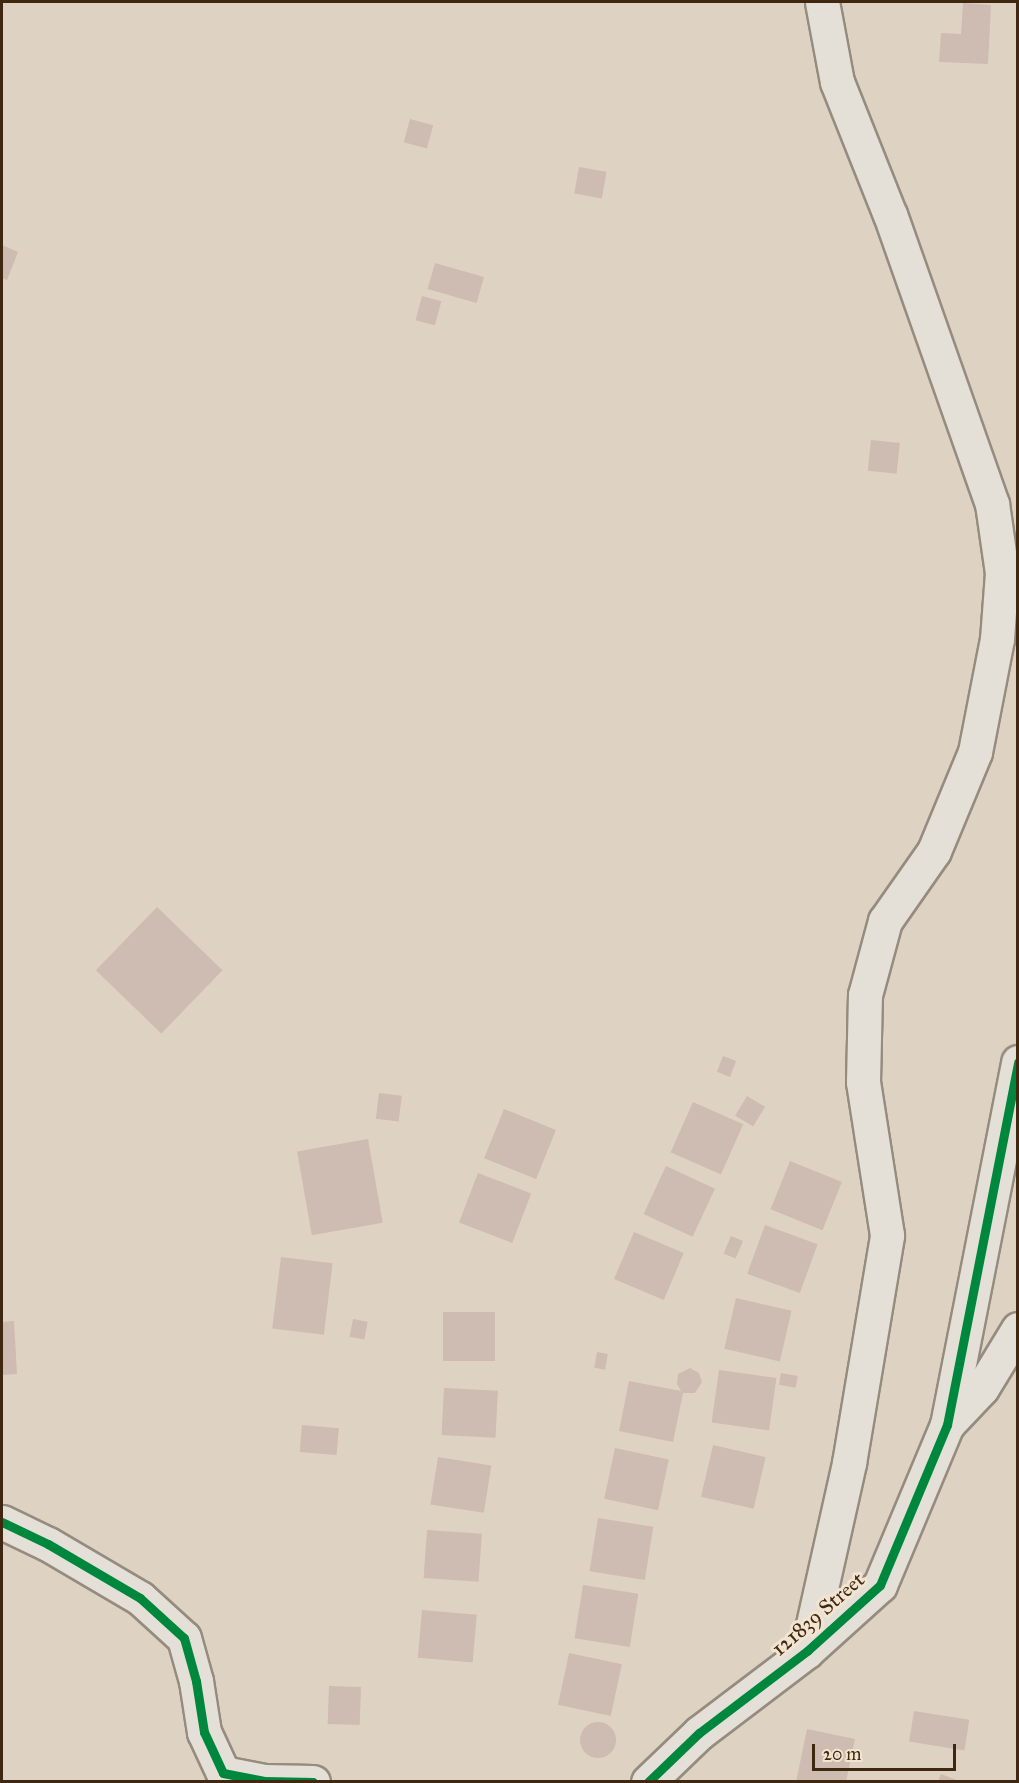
<!DOCTYPE html>
<style>
body{margin:0}
#map{position:relative;width:1019px;height:1783px;overflow:hidden;background:#ded3c2;font-family:"IM FELL Great Primer",serif}
div>[style]{position:absolute}
[style*='--x']{left:calc(var(--x)*1px);top:calc(var(--y)*1px);width:calc(var(--w)*1px);rotate:calc(var(--a)*1deg)}
.building>*{inset:0;background:#cebbb1;transform-origin:0 0}
.round{border-radius:50%}
.roads{filter:drop-shadow(2px 0 #958c7f) drop-shadow(-2px 0 #958c7f) drop-shadow(0 2px #958c7f) drop-shadow(0 -2px #958c7f)}
.minor>*{height:33px;margin:-16.5px;padding:0 16.5px;transform-origin:16.5px;border-radius:16.5px;background:#e5e0d7}
.cycleway>*{height:9px;margin:-4.5px;padding:0 4.5px;transform-origin:4.5px;border-radius:4.5px;background:#00873e}
span{translate:-50% -50%;white-space:nowrap;text-align:center;line-height:1.15;-webkit-text-stroke:6px #f1e4d0;paint-order:stroke}
.street-label{font-size:21px;color:#40270f}
.frame{position:absolute;inset:0;border:3px solid #40270f;pointer-events:none}
.scale{position:absolute;left:812px;top:1744px;width:144px;height:27px;box-sizing:border-box;border:3px solid #40270f;border-top:0;padding-left:8px;font-size:18px;line-height:21px;white-space:nowrap;color:#40270f;-webkit-text-stroke:4px #f1e4d0;paint-order:stroke}
</style>
<div id="map">
<div class="building">
<i style="clip-path:polygon(963px 3px,991px 5px,988px 64px,939px 62px,941px 33px,961px 34px)"></i>
<i style="left:410px;top:119px;width:24px;height:24px;rotate:15deg"></i>
<i style="left:579px;top:167px;width:28px;height:27px;rotate:10deg"></i>
<i style="clip-path:polygon(2px 245px,18px 252px,7px 280px,2px 278px)"></i>
<i style="left:435px;top:263px;width:51px;height:27px;rotate:16deg"></i>
<i style="left:422px;top:296px;width:20px;height:25px;rotate:15deg"></i>
<i style="left:871px;top:440px;width:29px;height:31px;rotate:6deg"></i>
<i style="left:157px;top:907px;width:91px;height:88px;rotate:44deg"></i>
<i style="left:723px;top:1056px;width:14px;height:17px;rotate:21deg"></i>
<i style="left:379px;top:1093px;width:23px;height:26px;rotate:7deg"></i>
<i style="left:747px;top:1096px;width:21px;height:23px;rotate:31deg"></i>
<i style="left:693px;top:1102px;width:55px;height:55px;rotate:24deg"></i>
<i style="left:504px;top:1109px;width:56px;height:53px;rotate:22deg"></i>
<i style="left:368px;top:1139px;width:85px;height:72px;rotate:80deg"></i>
<i style="left:790px;top:1161px;width:56px;height:52px;rotate:22deg"></i>
<i style="left:666px;top:1166px;width:54px;height:53px;rotate:25deg"></i>
<i style="left:478px;top:1173px;width:57px;height:53px;rotate:21deg"></i>
<i style="left:765px;top:1225px;width:56px;height:52px;rotate:20deg"></i>
<i style="left:634px;top:1232px;width:54px;height:51px;rotate:23deg"></i>
<i style="left:731px;top:1236px;width:13px;height:19px;rotate:23deg"></i>
<i style="left:281px;top:1257px;width:52px;height:72px;rotate:7deg"></i>
<i style="left:736px;top:1298px;width:57px;height:52px;rotate:13deg"></i>
<i style="left:443px;top:1312px;width:52px;height:49px"></i>
<i style="left:353px;top:1319px;width:15px;height:18px;rotate:11deg"></i>
<i style="clip-path:polygon(14px 1321px,17px 1374px,2px 1375px,2px 1322px)"></i>
<i style="left:597px;top:1352px;width:11px;height:16px;rotate:10deg"></i>
<i style="clip-path:polygon(690px 1368px,699px 1373px,702px 1382px,695px 1393px,683px 1393px,673px 1442px,619px 1431px,629px 1381px,681px 1391px,677px 1384px,678px 1374px)"></i>
<i style="left:719px;top:1370px;width:58px;height:53px;rotate:8deg"></i>
<i style="left:781px;top:1373px;width:17px;height:12px;rotate:10deg"></i>
<i style="left:444px;top:1388px;width:54px;height:47px;rotate:3deg"></i>
<i style="left:302px;top:1425px;width:37px;height:27px;rotate:5deg"></i>
<i style="left:713px;top:1445px;width:54px;height:53px;rotate:13deg"></i>
<i style="left:615px;top:1448px;width:55px;height:52px;rotate:12deg"></i>
<i style="left:438px;top:1457px;width:54px;height:48px;rotate:9deg"></i>
<i style="left:598px;top:1518px;width:56px;height:54px;rotate:9deg"></i>
<i style="left:427px;top:1530px;width:55px;height:48px;rotate:4deg"></i>
<i style="left:583px;top:1585px;width:56px;height:54px;rotate:9deg"></i>
<i style="left:422px;top:1610px;width:55px;height:48px;rotate:5deg"></i>
<i style="left:569px;top:1653px;width:54px;height:53px;rotate:12deg"></i>
<i style="left:329px;top:1686px;width:32px;height:38px;rotate:2deg"></i>
<i style="left:914px;top:1711px;width:56px;height:31px;rotate:9deg"></i>
<i class="round" style="left:580px;top:1722px;width:36px;height:36px"></i>
<i style="clip-path:polygon(807px 1729px,855px 1739px,846px 1782px,796px 1782px)"></i>
<i style="clip-path:polygon(941px 1774px,959px 1781px,959px 1782px,938px 1782px)"></i>
</div>
<div class="roads">
<div class="minor">
<i style="--x:947;--y:1425;--w:51;--a:-46.6"></i>
<i style="--x:982;--y:1388;--w:69;--a:-58.6"></i>
<i style="--x:2;--y:1522;--w:51;--a:25.6"></i>
<i style="--x:48;--y:1544;--w:107;--a:30.4"></i>
<i style="--x:140;--y:1598;--w:59;--a:42.3"></i>
<i style="--x:184;--y:1638;--w:45;--a:74.4"></i>
<i style="--x:196;--y:1681;--w:52;--a:81.1"></i>
<i style="--x:204;--y:1732;--w:45;--a:65.1"></i>
<i style="--x:223;--y:1773;--w:42;--a:11"></i>
<i style="--x:264;--y:1781;--w:49;--a:1.2"></i>
<i style="--x:807;--y:1651;--w:193;--a:-77.4"></i>
<i style="--x:849;--y:1463;--w:231;--a:-80.5"></i>
<i style="--x:887;--y:1235;--w:155;--a:-98.9"></i>
<i style="--x:863;--y:1082;--w:87;--a:-88.7"></i>
<i style="--x:865;--y:995;--w:77;--a:-74.9"></i>
<i style="--x:885;--y:921;--w:85;--a:-55"></i>
<i style="--x:934;--y:851;--w:107;--a:-67.5"></i>
<i style="--x:975;--y:752;--w:115;--a:-79"></i>
<i style="--x:997;--y:639;--w:66;--a:-85.7"></i>
<i style="--x:1002;--y:573;--w:70;--a:-98.2"></i>
<i style="--x:992;--y:504;--w:306;--a:-109.4"></i>
<i style="--x:890;--y:215;--w:143;--a:-111.7"></i>
<i style="--x:837;--y:82;--w:81;--a:-100.6"></i>
<i style="--x:648;--y:1782;--w:71;--a:-43.9"></i>
<i style="--x:699;--y:1733;--w:136;--a:-37.2"></i>
<i style="--x:807;--y:1651;--w:98;--a:-42.1"></i>
<i style="--x:880;--y:1585;--w:173;--a:-67.3"></i>
<i style="--x:947;--y:1425;--w:370;--a:-78.9"></i>
</div>
</div>
<div class="cycleway">
<i style="--x:2;--y:1522;--w:51;--a:25.6"></i>
<i style="--x:48;--y:1544;--w:107;--a:30.4"></i>
<i style="--x:140;--y:1598;--w:59;--a:42.3"></i>
<i style="--x:184;--y:1638;--w:45;--a:74.4"></i>
<i style="--x:196;--y:1681;--w:52;--a:81.1"></i>
<i style="--x:204;--y:1732;--w:45;--a:65.1"></i>
<i style="--x:223;--y:1773;--w:42;--a:11"></i>
<i style="--x:264;--y:1781;--w:49;--a:1.2"></i>
<i style="--x:648;--y:1782;--w:71;--a:-43.9"></i>
<i style="--x:699;--y:1733;--w:136;--a:-37.2"></i>
<i style="--x:807;--y:1651;--w:98;--a:-42.1"></i>
<i style="--x:880;--y:1585;--w:173;--a:-67.3"></i>
<i style="--x:947;--y:1425;--w:370;--a:-78.9"></i>
</div>
<div class="street-label">
<span style="left:818px;top:1614px;rotate:-41deg">121839 Street</span>
</div>
<div class="frame"></div>
<div class="scale">20 m</div>
</div>
